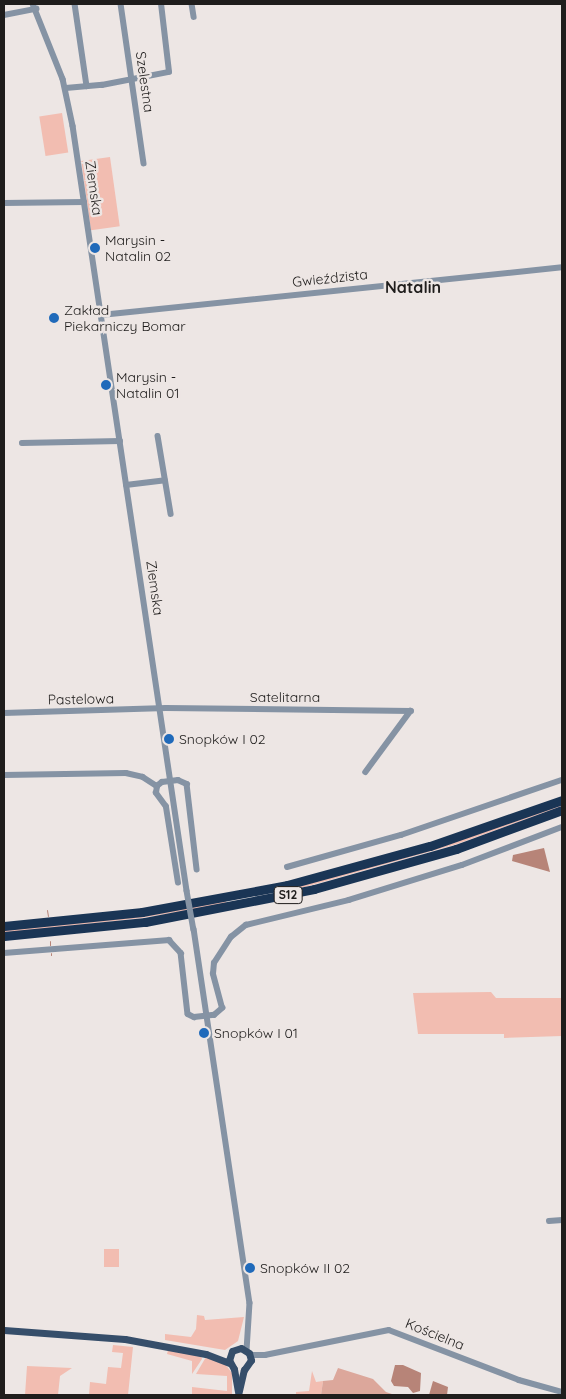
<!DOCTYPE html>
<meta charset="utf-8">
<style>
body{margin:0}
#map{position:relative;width:566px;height:1399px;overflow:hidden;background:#ede6e4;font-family:Quicksand,sans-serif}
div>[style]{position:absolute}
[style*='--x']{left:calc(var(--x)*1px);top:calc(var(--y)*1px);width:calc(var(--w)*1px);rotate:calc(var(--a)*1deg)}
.green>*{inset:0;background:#f2bdb1;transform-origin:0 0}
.forest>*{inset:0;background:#dca79b}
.water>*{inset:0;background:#b78478}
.stream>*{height:1px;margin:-0.5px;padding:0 0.5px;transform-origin:0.5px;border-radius:0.5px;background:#b78478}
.minor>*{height:5.5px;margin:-2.75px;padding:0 2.75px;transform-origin:2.75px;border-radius:2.75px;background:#8593a4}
.major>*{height:7px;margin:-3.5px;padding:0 3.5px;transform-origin:3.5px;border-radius:3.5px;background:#364e6a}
.highway>*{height:9px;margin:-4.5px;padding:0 4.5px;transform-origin:4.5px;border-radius:4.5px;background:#1a3555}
.minor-bridge>*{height:5.5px;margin:-2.75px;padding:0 2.75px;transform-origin:2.75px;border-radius:2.75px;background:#8593a4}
.dots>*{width:14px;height:14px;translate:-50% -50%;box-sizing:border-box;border:2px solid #ede6e4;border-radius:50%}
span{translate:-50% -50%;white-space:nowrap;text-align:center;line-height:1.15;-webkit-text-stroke:5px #ede6e4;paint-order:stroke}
.shield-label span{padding:1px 4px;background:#ede6e4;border:1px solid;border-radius:4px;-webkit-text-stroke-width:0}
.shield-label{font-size:12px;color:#1f1d1c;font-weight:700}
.street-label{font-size:14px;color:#1f1d1c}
.poi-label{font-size:14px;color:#1f1d1c}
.left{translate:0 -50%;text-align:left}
.quarter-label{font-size:16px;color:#1f1d1c;font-weight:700}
.frame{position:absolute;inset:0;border:5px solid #1f1d1c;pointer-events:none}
</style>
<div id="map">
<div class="green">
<i style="left:62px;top:113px;width:40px;height:23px;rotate:81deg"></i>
<i style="left:110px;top:157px;width:70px;height:29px;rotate:82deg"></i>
<i style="clip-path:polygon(562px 803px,562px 806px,457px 844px,294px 890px,293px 887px)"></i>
<i style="clip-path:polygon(226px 901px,226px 904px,141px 918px,4px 933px,4px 929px)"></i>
<i style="clip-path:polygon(491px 992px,496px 998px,562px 998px,562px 1036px,504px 1038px,504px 1034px,418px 1034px,413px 993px)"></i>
<i style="left:104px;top:1249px;width:15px;height:18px"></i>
<i style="clip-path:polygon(197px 1315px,204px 1316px,205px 1320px,244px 1317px,238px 1341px,225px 1350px,165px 1340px,165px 1334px,191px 1337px,196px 1329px)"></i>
<i style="clip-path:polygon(113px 1345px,133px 1347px,128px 1395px,89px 1395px,90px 1382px,106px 1384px,108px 1367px,121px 1368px,123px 1353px,112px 1352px)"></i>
<i style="clip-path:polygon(168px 1350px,201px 1356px,202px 1359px,192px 1374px,192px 1361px,167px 1354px)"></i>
<i style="clip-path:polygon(206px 1357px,225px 1364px,232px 1373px,232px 1395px,192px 1395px,192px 1387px,227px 1391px,227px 1376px,196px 1374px)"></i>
<i style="clip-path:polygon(27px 1366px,72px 1368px,60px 1376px,58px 1395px,25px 1395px)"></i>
<i style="clip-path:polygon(312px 1371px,316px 1382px,323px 1381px,321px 1395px,296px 1395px,296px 1392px,309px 1391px)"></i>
</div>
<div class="forest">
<i style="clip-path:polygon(338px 1368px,373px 1379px,386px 1392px,395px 1395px,321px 1395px,323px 1381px,333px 1380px)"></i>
</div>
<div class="water">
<i style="clip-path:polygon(544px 848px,550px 872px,512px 861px,513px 855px)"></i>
<i style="clip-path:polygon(395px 1365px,403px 1365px,421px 1373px,420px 1391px,413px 1393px,408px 1387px,394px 1386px,391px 1381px)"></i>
<i style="clip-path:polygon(433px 1381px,448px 1387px,447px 1395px,429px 1395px)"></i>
</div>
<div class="stream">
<i style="--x:47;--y:910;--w:6;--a:81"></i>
<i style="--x:50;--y:941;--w:4;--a:90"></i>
<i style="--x:51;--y:953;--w:2;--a:90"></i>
</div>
<div class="minor">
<i style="--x:33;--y:4;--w:81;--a:68.2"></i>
<i style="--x:63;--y:79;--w:48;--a:78"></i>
<i style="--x:73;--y:126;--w:773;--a:81.52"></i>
<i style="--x:75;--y:4;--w:83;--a:81.7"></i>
<i style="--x:121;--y:4;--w:161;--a:81.8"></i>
<i style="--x:192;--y:4;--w:13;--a:81"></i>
<i style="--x:4;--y:15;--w:33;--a:-11"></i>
<i style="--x:66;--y:88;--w:36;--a:-5"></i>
<i style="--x:102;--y:85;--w:68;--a:-11"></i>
<i style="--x:169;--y:72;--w:68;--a:-96.7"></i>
<i style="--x:4;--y:203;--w:80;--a:-0.7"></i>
<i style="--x:101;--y:315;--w:463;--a:-5.9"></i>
<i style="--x:158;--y:436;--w:79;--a:80.5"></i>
<i style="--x:22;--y:443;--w:98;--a:-1.2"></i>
<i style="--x:126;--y:485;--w:39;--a:-7"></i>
<i style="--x:4;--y:713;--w:162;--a:-1.8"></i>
<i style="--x:166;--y:708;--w:245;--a:0.7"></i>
<i style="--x:411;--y:711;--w:76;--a:126.4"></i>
<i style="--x:4;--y:775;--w:122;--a:-0.9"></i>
<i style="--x:126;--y:773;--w:17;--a:13"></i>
<i style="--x:143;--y:777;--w:17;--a:33"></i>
<i style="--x:287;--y:867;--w:118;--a:-15.7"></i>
<i style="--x:401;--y:835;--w:170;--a:-18.9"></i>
<i style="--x:178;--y:883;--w:77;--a:-99"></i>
<i style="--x:166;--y:807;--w:17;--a:-126"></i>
<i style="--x:156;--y:793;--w:7;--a:-82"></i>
<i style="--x:157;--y:786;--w:6;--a:-39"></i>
<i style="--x:162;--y:782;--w:16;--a:-7"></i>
<i style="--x:178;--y:780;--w:10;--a:24"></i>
<i style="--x:187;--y:784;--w:86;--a:83.3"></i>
<i style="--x:194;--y:929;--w:378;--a:81.5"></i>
<i style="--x:250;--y:1303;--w:48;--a:93.6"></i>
<i style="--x:4;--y:953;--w:166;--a:-4.5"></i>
<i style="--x:169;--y:940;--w:18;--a:47"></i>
<i style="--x:181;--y:953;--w:61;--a:83.5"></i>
<i style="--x:188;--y:1014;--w:7;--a:27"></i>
<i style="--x:194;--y:1017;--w:20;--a:-6"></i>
<i style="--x:214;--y:1015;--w:11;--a:-41"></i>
<i style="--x:222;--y:1008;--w:35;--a:-105"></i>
<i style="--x:213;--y:974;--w:11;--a:-85"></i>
<i style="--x:214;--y:963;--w:31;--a:-57"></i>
<i style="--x:231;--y:937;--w:19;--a:-39"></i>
<i style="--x:246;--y:925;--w:106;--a:-13.6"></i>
<i style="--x:349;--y:900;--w:118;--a:-17.2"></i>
<i style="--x:462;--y:865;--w:107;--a:-20.8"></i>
<i style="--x:549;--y:1221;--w:13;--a:-4"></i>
<i style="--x:250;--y:1355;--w:15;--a:0"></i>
<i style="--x:265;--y:1355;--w:126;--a:-11.4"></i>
<i style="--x:389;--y:1330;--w:139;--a:21"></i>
<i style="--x:519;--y:1380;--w:45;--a:15.6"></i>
</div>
<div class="major">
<i style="--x:4;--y:1330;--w:121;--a:4.3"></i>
<i style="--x:125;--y:1339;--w:82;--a:10.5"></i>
<i style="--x:206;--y:1354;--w:25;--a:21"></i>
<i style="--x:238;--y:1395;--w:26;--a:-77"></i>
<i style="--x:244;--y:1370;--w:12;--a:-55"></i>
<i style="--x:251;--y:1360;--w:7;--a:-106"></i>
<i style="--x:249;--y:1353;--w:9;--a:-148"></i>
<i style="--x:241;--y:1348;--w:9;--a:162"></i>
<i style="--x:232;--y:1351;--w:9;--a:108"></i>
<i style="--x:229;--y:1360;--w:10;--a:61"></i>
<i style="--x:234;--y:1369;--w:22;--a:80"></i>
</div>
<div class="highway">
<i style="--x:4;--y:926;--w:139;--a:-5.8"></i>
<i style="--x:142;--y:912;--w:147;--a:-10.5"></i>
<i style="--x:287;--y:885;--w:148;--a:-15.3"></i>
<i style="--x:430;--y:846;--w:140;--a:-19.2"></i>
<i style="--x:4;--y:936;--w:142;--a:-5.7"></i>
<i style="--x:145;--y:922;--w:172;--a:-11"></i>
<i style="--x:314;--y:889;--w:148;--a:-15.7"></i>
<i style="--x:456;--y:849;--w:113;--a:-20.2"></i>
</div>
<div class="minor-bridge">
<i style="--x:187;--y:891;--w:39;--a:80"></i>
</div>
<div class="dots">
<i style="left:95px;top:248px;background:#206aba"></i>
<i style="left:54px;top:318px;background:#206aba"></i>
<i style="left:106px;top:385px;background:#206aba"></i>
<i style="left:169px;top:739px;background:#206aba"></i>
<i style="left:204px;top:1033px;background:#206aba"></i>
<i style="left:250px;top:1268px;background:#206aba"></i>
</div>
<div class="shield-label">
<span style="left:288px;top:895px">S12</span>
</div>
<div class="street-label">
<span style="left:145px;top:82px;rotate:82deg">Szelestna</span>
<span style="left:94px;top:188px;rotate:82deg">Ziemska</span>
<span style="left:330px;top:278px;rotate:-6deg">Gwieździsta</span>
<span style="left:155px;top:588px;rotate:82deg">Ziemska</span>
<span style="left:285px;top:697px">Satelitarna</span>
<span style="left:81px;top:699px;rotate:-1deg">Pastelowa</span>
<span style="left:435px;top:1334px;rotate:22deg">Kościelna</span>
</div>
<div class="poi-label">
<span class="left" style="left:105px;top:248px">Marysin -<br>Natalin 02</span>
<span class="left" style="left:64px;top:318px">Zakład<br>Piekarniczy Bomar</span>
<span class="left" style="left:116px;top:385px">Marysin -<br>Natalin 01</span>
<span class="left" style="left:179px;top:739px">Snopków I 02</span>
<span class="left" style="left:214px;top:1033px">Snopków I 01</span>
<span class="left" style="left:260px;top:1268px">Snopków II 02</span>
</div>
<div class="quarter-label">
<span style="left:413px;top:287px">Natalin</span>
</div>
<div class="frame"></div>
</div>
